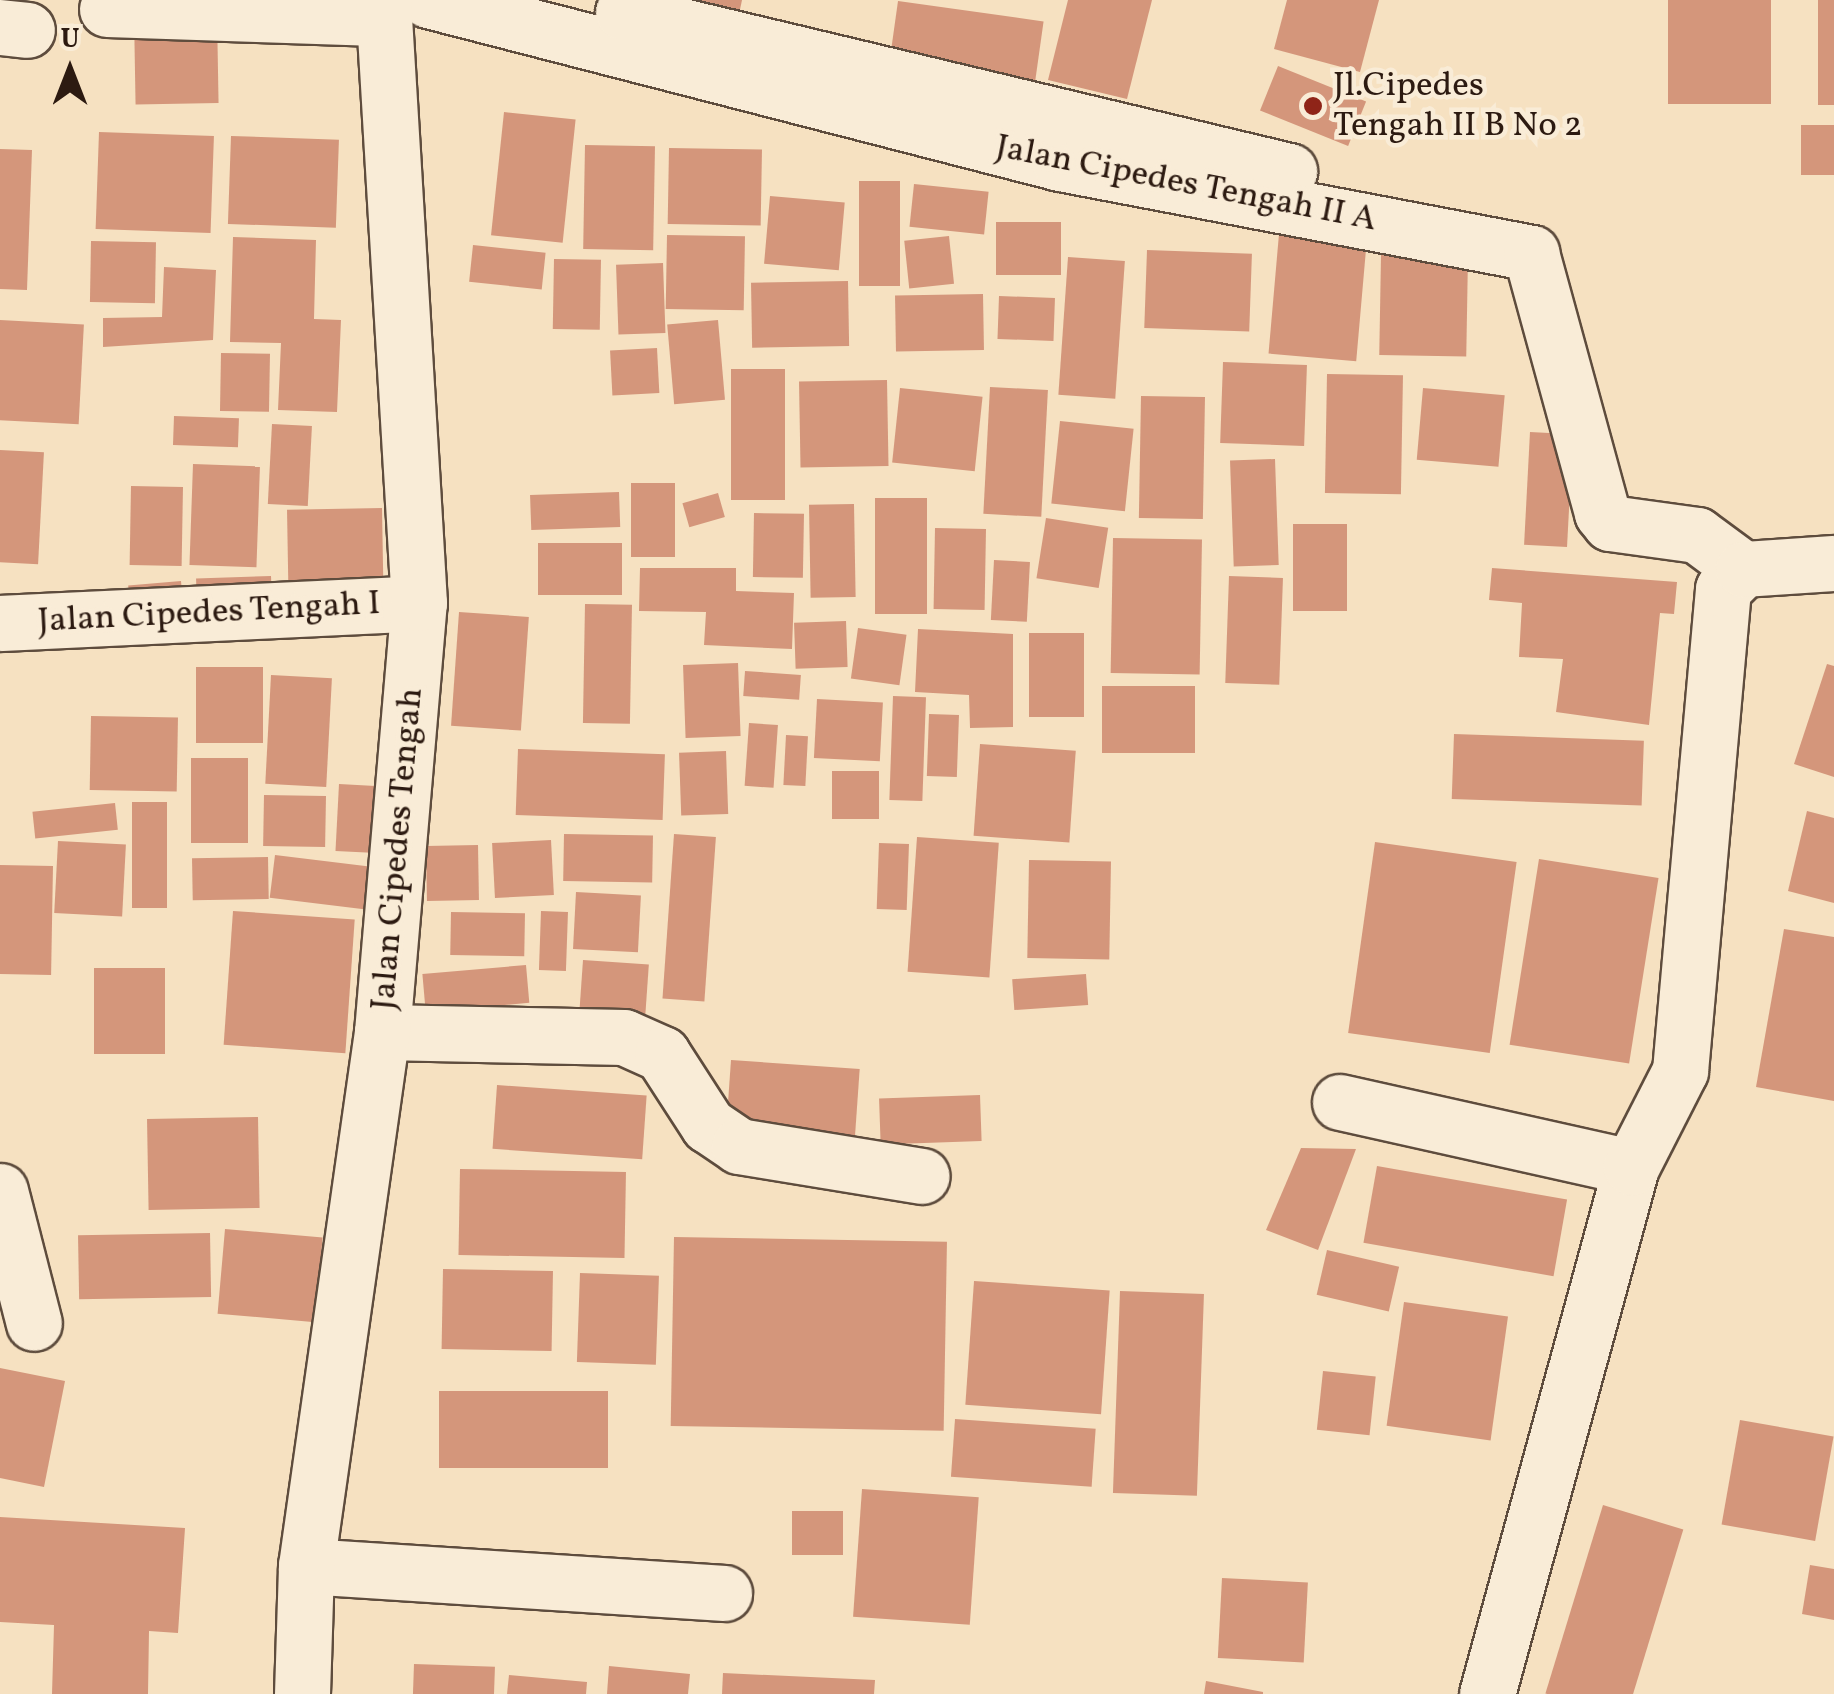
<!DOCTYPE html>
<style>
body{margin:0}
#map{position:relative;width:1834px;height:1694px;overflow:hidden;background:#f6e1c1;font-family:Vollkorn,serif}
div>[style]{position:absolute}
[style*='--x']{left:calc(var(--x)*1px);top:calc(var(--y)*1px);width:calc(var(--w)*1px);rotate:calc(var(--a)*1deg)}
.building>*{inset:0;background:#d4967b;transform-origin:0 0}
.roads{filter:drop-shadow(2px 0 #5e4c3d) drop-shadow(-2px 0 #5e4c3d) drop-shadow(0 2px #5e4c3d) drop-shadow(0 -2px #5e4c3d)}
.street>*{height:55px;margin:-27.5px;padding:0 27.5px;transform-origin:27.5px;border-radius:27.5px;background:#f9ecd7}
.secondary>*{height:55px;margin:-27.5px;padding:0 27.5px;transform-origin:27.5px;border-radius:27.5px;background:#f9ecd7}
.dots>*{width:28px;height:28px;translate:-50% -50%;box-sizing:border-box;border:5px solid #f9ecd7;border-radius:50%}
span{translate:-50% -50%;white-space:nowrap;text-align:center;line-height:1.15;-webkit-text-stroke:9px #f9ecd7;paint-order:stroke}
.poi-label{font-size:35px;color:#2c1a11}
.left{translate:0 -50%;text-align:left}
.street-label{font-size:35px;color:#2c1a11}
.north{position:absolute;left:20px;top:20px;width:100px;height:100px;-webkit-text-stroke:8px #f9ecd7;paint-order:stroke;rotate:0deg;font-size:28px;font-weight:700;line-height:40px;text-align:center;color:#2c1a11}
.north::after{content:'';display:block;margin:auto;width:35px;height:45px;background:#2c1a11;clip-path:polygon(50% 0,100% 100%,50% 72%,0 100%)}
</style>
<div id="map">
<div class="building">
<i style="clip-path:polygon(650px 0,742px 0,738px 19px)"></i>
<i style="clip-path:polygon(1068px 0,1152px 0,1127px 99px,1048px 80px)"></i>
<i style="clip-path:polygon(1287px 0,1379px 0,1360px 72px,1274px 49px)"></i>
<i style="left:1668px;top:0;width:103px;height:104px"></i>
<i style="left:1818px;top:0;width:16px;height:105px"></i>
<i style="left:898px;top:1px;width:147px;height:63px;rotate:8deg"></i>
<i style="left:217px;top:14px;width:89px;height:83px;rotate:89deg"></i>
<i style="left:1278px;top:66px;width:95px;height:48px;rotate:22deg"></i>
<i style="left:504px;top:112px;width:72px;height:124px;rotate:6deg"></i>
<i style="left:1801px;top:125px;width:33px;height:50px"></i>
<i style="left:99px;top:132px;width:115px;height:97px;rotate:2deg"></i>
<i style="left:231px;top:136px;width:108px;height:88px;rotate:2deg"></i>
<i style="left:585px;top:145px;width:70px;height:104px;rotate:1deg"></i>
<i style="left:669px;top:148px;width:93px;height:76px;rotate:1deg"></i>
<i style="clip-path:polygon(0 149px,32px 150px,27px 290px,0 289px)"></i>
<i style="left:859px;top:181px;width:41px;height:105px"></i>
<i style="left:914px;top:184px;width:75px;height:43px;rotate:6deg"></i>
<i style="left:770px;top:196px;width:75px;height:68px;rotate:5deg"></i>
<i style="left:996px;top:222px;width:65px;height:53px"></i>
<i style="left:1279px;top:234px;width:88px;height:120px;rotate:5deg"></i>
<i style="left:667px;top:235px;width:78px;height:74px;rotate:1deg"></i>
<i style="left:949px;top:236px;width:48px;height:45px;rotate:84deg"></i>
<i style="clip-path:polygon(233px 237px,316px 240px,314px 319px,341px 320px,337px 412px,278px 410px,281px 343px,230px 342px)"></i>
<i style="left:91px;top:241px;width:65px;height:61px;rotate:1deg"></i>
<i style="left:473px;top:245px;width:73px;height:37px;rotate:6deg"></i>
<i style="left:1147px;top:250px;width:105px;height:78px;rotate:2deg"></i>
<i style="left:1381px;top:255px;width:87px;height:100px;rotate:1deg"></i>
<i style="left:1068px;top:257px;width:57px;height:138px;rotate:4deg"></i>
<i style="left:554px;top:259px;width:47px;height:70px;rotate:1deg"></i>
<i style="left:663px;top:263px;width:70px;height:47px;rotate:88deg"></i>
<i style="clip-path:polygon(164px 267px,216px 270px,213px 340px,103px 347px,103px 318px,162px 317px)"></i>
<i style="left:848px;top:281px;width:65px;height:97px;rotate:89deg"></i>
<i style="left:983px;top:294px;width:56px;height:88px;rotate:89deg"></i>
<i style="left:999px;top:296px;width:56px;height:43px;rotate:2deg"></i>
<i style="left:0;top:320px;width:84px;height:100px;rotate:3deg"></i>
<i style="left:718px;top:320px;width:80px;height:51px;rotate:85deg"></i>
<i style="left:657px;top:348px;width:45px;height:47px;rotate:87deg"></i>
<i style="left:221px;top:353px;width:49px;height:58px;rotate:1deg"></i>
<i style="left:1223px;top:362px;width:84px;height:81px;rotate:2deg"></i>
<i style="left:731px;top:369px;width:54px;height:131px"></i>
<i style="left:1327px;top:374px;width:76px;height:119px;rotate:1deg"></i>
<i style="left:887px;top:380px;width:86px;height:88px;rotate:89deg"></i>
<i style="left:990px;top:387px;width:58px;height:127px;rotate:3deg"></i>
<i style="left:900px;top:388px;width:83px;height:75px;rotate:6deg"></i>
<i style="left:1423px;top:388px;width:82px;height:72px;rotate:5deg"></i>
<i style="left:1141px;top:396px;width:64px;height:122px;rotate:1deg"></i>
<i style="left:174px;top:416px;width:65px;height:29px;rotate:2deg"></i>
<i style="left:1060px;top:421px;width:74px;height:83px;rotate:6deg"></i>
<i style="left:272px;top:424px;width:40px;height:80px;rotate:3deg"></i>
<i style="left:1530px;top:432px;width:43px;height:113px;rotate:3deg"></i>
<i style="left:0;top:450px;width:44px;height:112px;rotate:3deg"></i>
<i style="left:1275px;top:459px;width:106px;height:45px;rotate:88deg"></i>
<i style="left:193px;top:464px;width:67px;height:101px;rotate:2deg"></i>
<i style="left:631px;top:483px;width:44px;height:74px"></i>
<i style="left:131px;top:486px;width:52px;height:79px;rotate:1deg"></i>
<i style="left:619px;top:492px;width:35px;height:89px;rotate:88deg"></i>
<i style="left:718px;top:493px;width:25px;height:37px;rotate:74deg"></i>
<i style="left:875px;top:498px;width:52px;height:116px"></i>
<i style="left:854px;top:504px;width:93px;height:45px;rotate:89deg"></i>
<i style="left:382px;top:508px;width:90px;height:95px;rotate:89deg"></i>
<i style="left:754px;top:513px;width:50px;height:64px;rotate:1deg"></i>
<i style="left:1046px;top:518px;width:63px;height:61px;rotate:9deg"></i>
<i style="left:1293px;top:524px;width:54px;height:87px"></i>
<i style="left:935px;top:528px;width:51px;height:81px;rotate:1deg"></i>
<i style="left:1113px;top:538px;width:89px;height:135px;rotate:1deg"></i>
<i style="left:622px;top:543px;width:52px;height:84px;rotate:90deg"></i>
<i style="left:994px;top:560px;width:36px;height:60px;rotate:3deg"></i>
<i style="clip-path:polygon(640px 568px,736px 568px,736px 591px,794px 593px,792px 649px,704px 645px,706px 612px,639px 611px)"></i>
<i style="clip-path:polygon(1492px 568px,1677px 582px,1674px 614px,1660px 613px,1649px 725px,1556px 712px,1563px 659px,1519px 657px,1522px 603px,1489px 600px)"></i>
<i style="left:271px;top:576px;width:25px;height:75px;rotate:88deg"></i>
<i style="left:1229px;top:576px;width:54px;height:107px;rotate:2deg"></i>
<i style="left:181px;top:581px;width:24px;height:53px;rotate:85deg"></i>
<i style="left:585px;top:604px;width:47px;height:119px;rotate:1deg"></i>
<i style="left:459px;top:612px;width:70px;height:114px;rotate:4deg"></i>
<i style="left:846px;top:621px;width:46px;height:52px;rotate:88deg"></i>
<i style="left:858px;top:628px;width:49px;height:51px;rotate:8deg"></i>
<i style="clip-path:polygon(918px 629px,1013px 634px,1013px 727px,970px 728px,969px 695px,915px 692px)"></i>
<i style="left:1029px;top:633px;width:55px;height:84px"></i>
<i style="left:738px;top:663px;width:73px;height:55px;rotate:88deg"></i>
<i style="clip-path:polygon(1827px 664px,1834px 666px,1834px 777px,1794px 764px)"></i>
<i style="left:196px;top:667px;width:67px;height:76px"></i>
<i style="left:745px;top:671px;width:56px;height:25px;rotate:4deg"></i>
<i style="left:271px;top:675px;width:61px;height:109px;rotate:3deg"></i>
<i style="left:1102px;top:686px;width:93px;height:67px"></i>
<i style="left:893px;top:696px;width:33px;height:104px;rotate:2deg"></i>
<i style="left:817px;top:699px;width:66px;height:59px;rotate:3deg"></i>
<i style="left:929px;top:714px;width:30px;height:62px;rotate:2deg"></i>
<i style="left:91px;top:716px;width:87px;height:74px;rotate:1deg"></i>
<i style="left:749px;top:723px;width:29px;height:63px;rotate:4deg"></i>
<i style="left:1454px;top:734px;width:190px;height:65px;rotate:2deg"></i>
<i style="left:786px;top:735px;width:22px;height:50px;rotate:3deg"></i>
<i style="left:980px;top:744px;width:96px;height:92px;rotate:4deg"></i>
<i style="left:518px;top:749px;width:147px;height:66px;rotate:2deg"></i>
<i style="left:726px;top:751px;width:63px;height:47px;rotate:88deg"></i>
<i style="left:191px;top:758px;width:57px;height:85px"></i>
<i style="left:832px;top:771px;width:47px;height:48px"></i>
<i style="left:339px;top:784px;width:41px;height:67px;rotate:3deg"></i>
<i style="left:264px;top:795px;width:62px;height:51px;rotate:1deg"></i>
<i style="left:132px;top:802px;width:35px;height:106px"></i>
<i style="left:115px;top:803px;width:27px;height:83px;rotate:84deg"></i>
<i style="clip-path:polygon(1807px 811px,1834px 818px,1834px 903px,1788px 891px)"></i>
<i style="left:564px;top:834px;width:89px;height:47px;rotate:1deg"></i>
<i style="left:674px;top:834px;width:42px;height:165px;rotate:4deg"></i>
<i style="left:917px;top:837px;width:82px;height:135px;rotate:4deg"></i>
<i style="left:551px;top:840px;width:55px;height:59px;rotate:87deg"></i>
<i style="left:58px;top:841px;width:68px;height:72px;rotate:3deg"></i>
<i style="left:1375px;top:842px;width:143px;height:193px;rotate:8deg"></i>
<i style="left:879px;top:843px;width:30px;height:66px;rotate:2deg"></i>
<i style="left:478px;top:845px;width:55px;height:52px;rotate:89deg"></i>
<i style="left:275px;top:855px;width:97px;height:43px;rotate:7deg"></i>
<i style="left:268px;top:857px;width:42px;height:76px;rotate:89deg"></i>
<i style="left:1539px;top:859px;width:121px;height:188px;rotate:9deg"></i>
<i style="left:1029px;top:860px;width:82px;height:98px;rotate:1deg"></i>
<i style="left:0;top:865px;width:53px;height:109px;rotate:1deg"></i>
<i style="left:576px;top:892px;width:65px;height:57px;rotate:3deg"></i>
<i style="left:233px;top:911px;width:122px;height:134px;rotate:4deg"></i>
<i style="left:541px;top:911px;width:27px;height:59px;rotate:2deg"></i>
<i style="left:451px;top:912px;width:74px;height:43px;rotate:1deg"></i>
<i style="clip-path:polygon(1784px 929px,1834px 937px,1834px 1101px,1756px 1087px)"></i>
<i style="left:583px;top:960px;width:66px;height:61px;rotate:4deg"></i>
<i style="left:526px;top:965px;width:38px;height:104px;rotate:85deg"></i>
<i style="left:94px;top:968px;width:71px;height:86px"></i>
<i style="left:1086px;top:974px;width:31px;height:74px;rotate:86deg"></i>
<i style="left:731px;top:1060px;width:129px;height:71px;rotate:4deg"></i>
<i style="left:497px;top:1085px;width:150px;height:64px;rotate:4deg"></i>
<i style="left:980px;top:1095px;width:46px;height:101px;rotate:88deg"></i>
<i style="left:258px;top:1117px;width:91px;height:111px;rotate:89deg"></i>
<i style="clip-path:polygon(1301px 1148px,1356px 1149px,1318px 1250px,1266px 1230px)"></i>
<i style="left:1377px;top:1166px;width:193px;height:78px;rotate:10deg"></i>
<i style="left:460px;top:1169px;width:166px;height:86px;rotate:1deg"></i>
<i style="left:225px;top:1229px;width:98px;height:85px;rotate:5deg"></i>
<i style="left:210px;top:1233px;width:64px;height:132px;rotate:89deg"></i>
<i style="left:674px;top:1237px;width:273px;height:189px;rotate:1deg"></i>
<i style="left:1327px;top:1250px;width:74px;height:46px;rotate:13deg"></i>
<i style="left:443px;top:1269px;width:110px;height:80px;rotate:1deg"></i>
<i style="left:580px;top:1273px;width:79px;height:89px;rotate:2deg"></i>
<i style="left:974px;top:1281px;width:136px;height:124px;rotate:4deg"></i>
<i style="left:1120px;top:1291px;width:84px;height:202px;rotate:2deg"></i>
<i style="left:1404px;top:1302px;width:105px;height:125px;rotate:8deg"></i>
<i style="clip-path:polygon(0 1368px,65px 1381px,44px 1487px,0 1478px)"></i>
<i style="left:1323px;top:1371px;width:53px;height:59px;rotate:6deg"></i>
<i style="left:439px;top:1391px;width:169px;height:77px"></i>
<i style="left:955px;top:1419px;width:141px;height:58px;rotate:4deg"></i>
<i style="left:1740px;top:1420px;width:95px;height:106px;rotate:10deg"></i>
<i style="left:862px;top:1489px;width:117px;height:128px;rotate:4deg"></i>
<i style="left:1603px;top:1505px;width:84px;height:197px;rotate:17deg"></i>
<i style="left:792px;top:1511px;width:51px;height:44px"></i>
<i style="clip-path:polygon(0 1517px,185px 1528px,178px 1633px,149px 1631px,148px 1694px,52px 1694px,54px 1625px,0 1622px)"></i>
<i style="clip-path:polygon(1810px 1565px,1834px 1569px,1834px 1620px,1802px 1614px)"></i>
<i style="left:1222px;top:1578px;width:86px;height:80px;rotate:3deg"></i>
<i style="left:414px;top:1664px;width:81px;height:30px;rotate:2deg"></i>
<i style="clip-path:polygon(609px 1666px,690px 1674px,688px 1694px,607px 1694px)"></i>
<i style="clip-path:polygon(723px 1673px,875px 1680px,874px 1694px,722px 1694px)"></i>
<i style="clip-path:polygon(509px 1675px,587px 1682px,586px 1694px,507px 1694px)"></i>
<i style="clip-path:polygon(1206px 1681px,1263px 1692px,1263px 1694px,1204px 1694px)"></i>
</div>
<div class="roads">
<div class="street">
<i style="--x:428;--y:0;--w:653;--a:14.46"></i>
<i style="--x:1060;--y:163;--w:480;--a:10.8"></i>
<i style="--x:1531;--y:253;--w:270;--a:74.7"></i>
<i style="--x:1602;--y:513;--w:13;--a:51"></i>
<i style="--x:1610;--y:523;--w:88;--a:7.9"></i>
<i style="--x:1697;--y:535;--w:57;--a:36.5"></i>
<i style="--x:107;--y:9;--w:277;--a:1.9"></i>
<i style="--x:623;--y:12;--w:685;--a:13.43"></i>
<i style="--x:0;--y:27;--w:27;--a:6"></i>
<i style="--x:0;--y:623;--w:419;--a:-2.7"></i>
<i style="--x:382;--y:1032;--w:242;--a:1.2"></i>
<i style="--x:624;--y:1037;--w:42;--a:24.1"></i>
<i style="--x:662;--y:1054;--w:85;--a:57.1"></i>
<i style="--x:708;--y:1125;--w:37;--a:34"></i>
<i style="--x:739;--y:1146;--w:185;--a:9.3"></i>
<i style="--x:1340;--y:1102;--w:298;--a:12.6"></i>
<i style="--x:0;--y:1191;--w:136;--a:75.6"></i>
<i style="--x:306;--y:1566;--w:419;--a:3.7"></i>
<i style="--x:1487;--y:1694;--w:546;--a:-74.72"></i>
<i style="--x:1631;--y:1167;--w:108;--a:-63"></i>
<i style="--x:1680;--y:1071;--w:484;--a:-84.9"></i>
<i style="--x:1723;--y:589;--w:28;--a:-45"></i>
<i style="--x:1743;--y:569;--w:91;--a:-3.8"></i>
</div>
<div class="secondary">
<i style="--x:302;--y:1694;--w:128;--a:-88.2"></i>
<i style="--x:306;--y:1566;--w:539;--a:-81.9"></i>
<i style="--x:382;--y:1032;--w:431;--a:-85.1"></i>
<i style="--x:419;--y:603;--w:604;--a:-93.42"></i>
</div>
</div>
<div class="dots">
<i style="left:1313px;top:106px;background:#8f2418"></i>
</div>
<div class="poi-label">
<span class="left" style="left:1333px;top:106px">Jl.Cipedes<br>Tengah II B No 2</span>
</div>
<div class="street-label">
<span style="left:1186px;top:184px;rotate:11deg">Jalan Cipedes Tengah II A</span>
<span style="left:209px;top:613px;rotate:-3deg">Jalan Cipedes Tengah I</span>
<span style="left:398px;top:849px;rotate:-85deg">Jalan Cipedes Tengah</span>
</div>
<div class="north">U</div>
</div>
